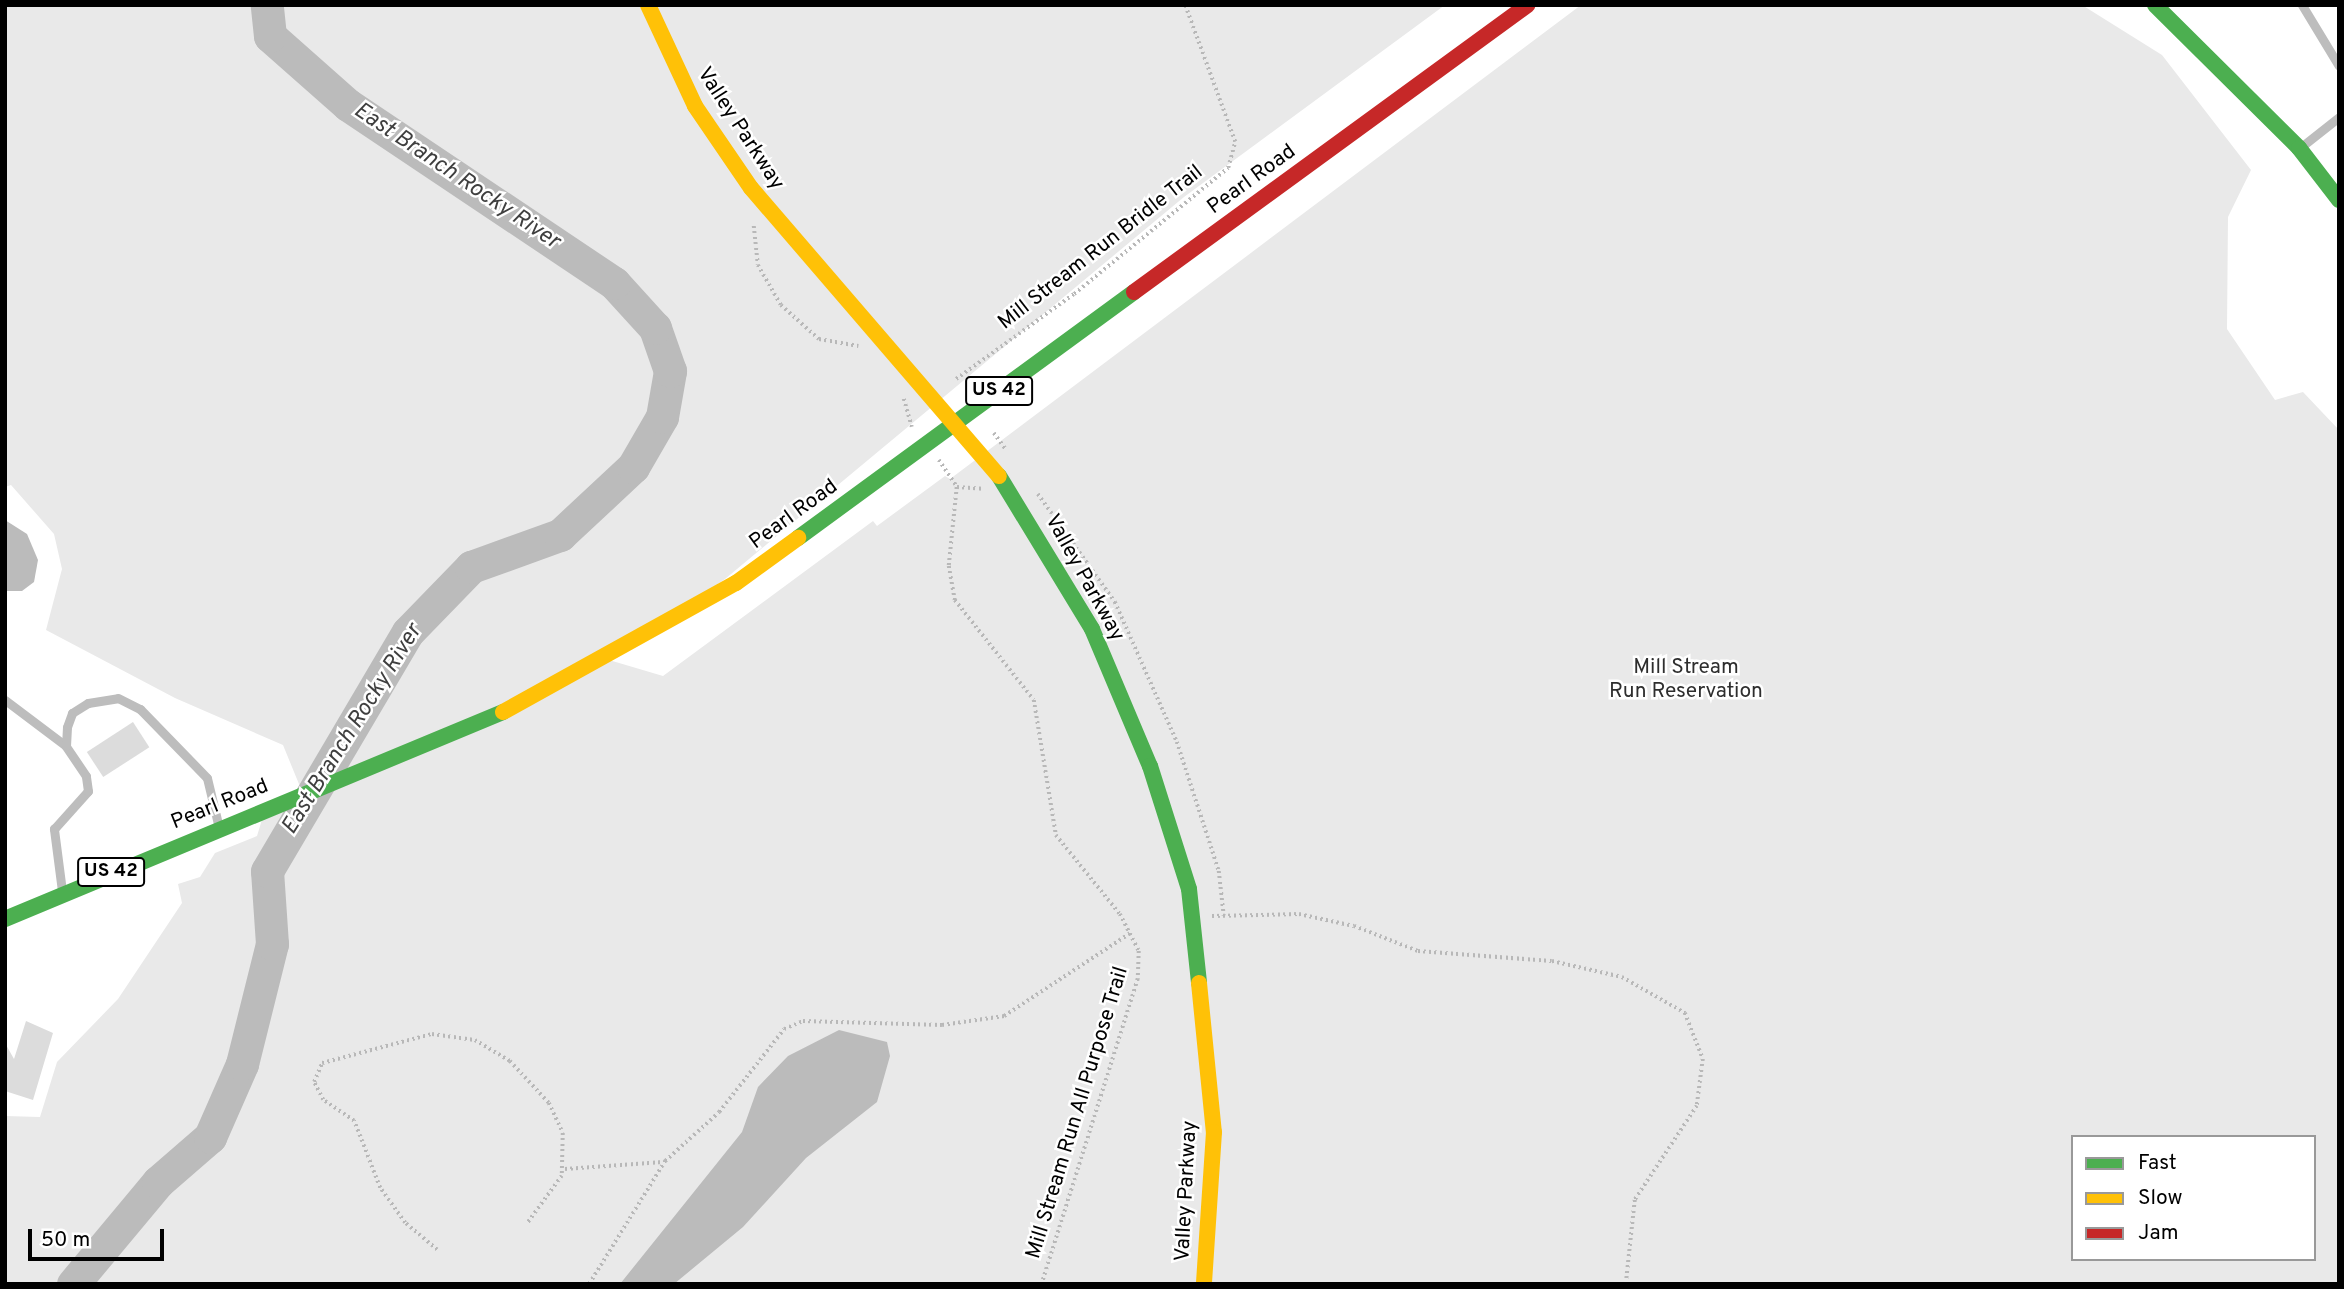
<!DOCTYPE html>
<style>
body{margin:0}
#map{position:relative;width:2344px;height:1289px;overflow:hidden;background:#fff;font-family:Overpass,sans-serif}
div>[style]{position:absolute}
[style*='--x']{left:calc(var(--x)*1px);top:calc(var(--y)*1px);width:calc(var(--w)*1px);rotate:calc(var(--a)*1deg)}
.green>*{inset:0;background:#e9e9e9}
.water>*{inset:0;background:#bbb}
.river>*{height:33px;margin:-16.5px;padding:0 16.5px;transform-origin:16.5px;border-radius:16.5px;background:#bbb}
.building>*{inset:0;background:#dcdcdc;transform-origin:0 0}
.path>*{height:3.5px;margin-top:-1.75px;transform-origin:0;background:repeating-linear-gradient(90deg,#b8b8b8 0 2px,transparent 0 5.5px)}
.lane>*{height:9px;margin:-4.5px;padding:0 4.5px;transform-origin:4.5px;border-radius:4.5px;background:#bdbdbd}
.fast>*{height:16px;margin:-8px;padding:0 8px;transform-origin:8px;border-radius:8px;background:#4caf50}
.slow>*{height:16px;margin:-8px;padding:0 8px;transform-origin:8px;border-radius:8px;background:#ffc107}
.jam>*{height:16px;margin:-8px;padding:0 8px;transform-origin:8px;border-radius:8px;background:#c62828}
span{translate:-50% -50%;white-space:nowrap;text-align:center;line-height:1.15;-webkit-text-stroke:5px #fff;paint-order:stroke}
.shield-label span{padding:2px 5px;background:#fff;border:2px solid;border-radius:5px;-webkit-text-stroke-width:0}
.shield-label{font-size:19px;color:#000;font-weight:700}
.street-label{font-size:21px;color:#000}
.park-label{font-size:21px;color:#2e2e2e}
.water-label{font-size:23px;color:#3f3f3f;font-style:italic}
.frame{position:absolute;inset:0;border:7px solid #000;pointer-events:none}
.legend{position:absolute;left:2071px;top:1135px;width:245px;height:126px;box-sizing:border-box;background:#fff;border:2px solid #999;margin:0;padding:9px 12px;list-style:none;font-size:21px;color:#000}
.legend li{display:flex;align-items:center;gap:14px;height:35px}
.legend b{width:35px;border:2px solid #999}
.scale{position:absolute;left:28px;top:1229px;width:136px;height:32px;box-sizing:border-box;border:4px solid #000;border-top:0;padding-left:9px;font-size:21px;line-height:24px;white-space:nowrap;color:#000;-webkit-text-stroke:5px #fff;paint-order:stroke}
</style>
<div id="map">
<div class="green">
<i style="clip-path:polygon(evenodd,5px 5px,1445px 5px,1184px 197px,725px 579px,609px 660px,663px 676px,873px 521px,877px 526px,945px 476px,950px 479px,1581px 5px,2082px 5px,2162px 55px,2251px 170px,2228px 217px,2227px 329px,2275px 400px,2303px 392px,2339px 430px,2339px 1284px,5px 1284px,5px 1116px,40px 1117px,57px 1062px,118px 999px,182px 903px,178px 884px,200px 877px,215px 853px,257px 836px,267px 803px,301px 789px,283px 745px,175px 698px,46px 630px,62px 569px,54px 534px,11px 485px,5px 487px,5px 5px,2073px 1137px,2314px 1137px,2314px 1259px,2073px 1259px,2073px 1137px)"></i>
</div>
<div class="water">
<i style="clip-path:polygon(5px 520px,27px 534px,38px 560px,34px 582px,22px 591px,5px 591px)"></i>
<i style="clip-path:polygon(839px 1030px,887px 1042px,890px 1056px,877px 1102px,806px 1158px,743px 1227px,674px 1284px,620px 1284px,742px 1132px,758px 1087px,788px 1056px)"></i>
</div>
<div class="river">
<i style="--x:73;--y:1284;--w:133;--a:-50.2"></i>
<i style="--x:158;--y:1182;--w:69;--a:-40.9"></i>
<i style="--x:210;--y:1137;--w:80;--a:-66.3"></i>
<i style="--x:242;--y:1064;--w:124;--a:-76"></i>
<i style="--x:272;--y:944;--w:73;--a:-93.9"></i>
<i style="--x:267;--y:871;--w:277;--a:-59.5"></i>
<i style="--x:408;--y:632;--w:91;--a:-45.9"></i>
<i style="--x:471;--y:567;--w:95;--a:-19.8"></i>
<i style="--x:560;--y:535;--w:100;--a:-43"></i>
<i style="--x:633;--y:467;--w:58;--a:-59.9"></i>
<i style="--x:662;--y:417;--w:47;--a:-80.1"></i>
<i style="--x:670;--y:371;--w:46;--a:-109.2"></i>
<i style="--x:655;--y:328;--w:61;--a:-132.3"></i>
<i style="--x:614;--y:283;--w:320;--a:-146.2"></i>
<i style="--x:348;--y:105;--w:104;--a:-138.5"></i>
<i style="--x:270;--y:36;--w:31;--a:-96"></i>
</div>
<div class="building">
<i style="left:133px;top:722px;width:30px;height:55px;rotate:57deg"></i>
<i style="clip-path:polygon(26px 1021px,53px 1033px,33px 1100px,5px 1091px,5px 1043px,14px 1059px)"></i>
</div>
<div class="path">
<i style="--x:754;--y:226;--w:39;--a:84"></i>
<i style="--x:758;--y:265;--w:46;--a:60.1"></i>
<i style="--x:781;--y:305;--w:51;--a:41.8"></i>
<i style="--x:819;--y:339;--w:40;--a:10"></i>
<i style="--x:956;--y:379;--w:145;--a:-35.8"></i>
<i style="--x:1074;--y:294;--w:199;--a:-39.3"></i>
<i style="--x:1228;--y:168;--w:27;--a:-75"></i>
<i style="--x:1235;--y:142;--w:146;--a:-110.1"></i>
<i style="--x:904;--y:399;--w:29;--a:74"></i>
<i style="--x:994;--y:433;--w:19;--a:54"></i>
<i style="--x:939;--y:460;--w:32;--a:56"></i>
<i style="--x:957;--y:487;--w:79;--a:95.8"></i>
<i style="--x:949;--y:566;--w:35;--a:80"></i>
<i style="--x:955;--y:600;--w:127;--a:51.7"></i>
<i style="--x:1034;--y:700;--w:137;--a:80.7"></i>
<i style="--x:1056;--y:835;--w:102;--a:51"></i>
<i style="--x:1120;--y:914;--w:42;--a:62.8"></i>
<i style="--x:1139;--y:951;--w:28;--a:92"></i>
<i style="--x:1138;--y:979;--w:320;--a:107.5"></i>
<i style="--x:957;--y:487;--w:26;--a:4"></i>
<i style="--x:1038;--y:494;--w:133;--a:54.5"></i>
<i style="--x:1115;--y:602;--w:153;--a:66.1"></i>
<i style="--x:1177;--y:742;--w:136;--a:72"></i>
<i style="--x:1219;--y:871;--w:45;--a:83.7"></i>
<i style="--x:1212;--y:916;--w:87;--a:-1.3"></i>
<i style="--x:1299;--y:914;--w:56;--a:12.3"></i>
<i style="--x:1354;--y:926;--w:69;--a:21.3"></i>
<i style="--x:1418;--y:951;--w:134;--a:4.3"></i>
<i style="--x:1552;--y:961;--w:72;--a:12.9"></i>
<i style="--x:1622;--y:977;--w:73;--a:29.7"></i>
<i style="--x:1685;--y:1013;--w:49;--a:68.6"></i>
<i style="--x:1703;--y:1059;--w:47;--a:97.3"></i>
<i style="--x:1697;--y:1106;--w:113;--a:123.4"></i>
<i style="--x:1635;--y:1200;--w:84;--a:96.1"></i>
<i style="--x:565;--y:1169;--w:98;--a:-4.1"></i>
<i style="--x:437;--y:1250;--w:42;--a:-139.8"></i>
<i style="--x:405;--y:1223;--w:43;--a:-125.5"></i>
<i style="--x:380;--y:1188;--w:72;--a:-111.2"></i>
<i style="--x:354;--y:1121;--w:37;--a:-146"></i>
<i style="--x:323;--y:1100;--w:20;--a:-117"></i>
<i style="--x:314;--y:1082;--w:21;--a:-67"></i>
<i style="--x:322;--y:1063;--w:114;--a:-14.8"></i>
<i style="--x:432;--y:1034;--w:43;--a:7.9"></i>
<i style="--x:475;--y:1040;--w:41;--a:31"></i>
<i style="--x:510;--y:1061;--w:57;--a:47.1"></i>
<i style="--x:549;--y:1103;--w:33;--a:65"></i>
<i style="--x:563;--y:1133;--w:43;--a:91.3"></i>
<i style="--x:562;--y:1176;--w:59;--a:126.1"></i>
<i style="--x:589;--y:1284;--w:145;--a:-58.3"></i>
<i style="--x:665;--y:1161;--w:73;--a:-42.2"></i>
<i style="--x:719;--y:1112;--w:105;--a:-51.9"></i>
<i style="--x:784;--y:1029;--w:21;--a:-23"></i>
<i style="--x:803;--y:1021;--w:139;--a:1.6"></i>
<i style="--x:942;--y:1025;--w:63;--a:-8.3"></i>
<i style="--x:1004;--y:1016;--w:153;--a:-33.3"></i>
</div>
<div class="lane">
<i style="--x:2302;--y:5;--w:71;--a:58.8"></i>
<i style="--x:2301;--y:147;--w:48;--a:-38.3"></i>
<i style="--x:5;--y:700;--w:76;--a:37"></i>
<i style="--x:62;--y:891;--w:63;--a:-97.4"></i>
<i style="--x:54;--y:829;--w:51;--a:-48.2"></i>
<i style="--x:88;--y:791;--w:15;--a:-98"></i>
<i style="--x:86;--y:776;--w:36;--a:-124"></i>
<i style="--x:66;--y:746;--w:19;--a:-87"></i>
<i style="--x:67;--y:727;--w:15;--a:-70"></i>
<i style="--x:72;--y:713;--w:19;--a:-32"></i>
<i style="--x:88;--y:703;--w:30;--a:-9"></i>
<i style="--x:118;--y:698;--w:25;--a:27"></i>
<i style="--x:140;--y:709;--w:96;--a:45.8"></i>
<i style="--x:207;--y:778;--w:51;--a:76.5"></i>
</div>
<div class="fast">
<i style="--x:2155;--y:5;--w:203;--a:44.8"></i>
<i style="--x:2299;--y:148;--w:66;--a:52.4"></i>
<i style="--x:999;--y:476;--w:179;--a:58.7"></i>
<i style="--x:1092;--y:629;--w:149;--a:67.1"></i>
<i style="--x:1150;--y:766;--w:129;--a:72.4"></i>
<i style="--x:1189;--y:889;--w:95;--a:83.9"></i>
<i style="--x:798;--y:538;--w:416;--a:-36.2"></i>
<i style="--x:5;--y:919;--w:539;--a:-22.57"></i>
</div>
<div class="slow">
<i style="--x:648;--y:5;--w:111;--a:65"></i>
<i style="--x:695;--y:106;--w:99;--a:55.7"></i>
<i style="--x:751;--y:188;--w:380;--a:49.3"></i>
<i style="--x:503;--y:712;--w:266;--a:-29"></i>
<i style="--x:736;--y:583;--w:77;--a:-36"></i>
<i style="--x:1199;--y:983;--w:150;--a:84.3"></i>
<i style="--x:1214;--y:1132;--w:152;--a:93.8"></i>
</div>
<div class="jam">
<i style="--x:1134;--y:292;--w:487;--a:-36.1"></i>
</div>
<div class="shield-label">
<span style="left:999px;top:391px">US 42</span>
<span style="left:111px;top:872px">US 42</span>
</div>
<div class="street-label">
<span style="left:740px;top:129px;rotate:57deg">Valley Parkway</span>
<span style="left:1252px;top:180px;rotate:-36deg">Pearl Road</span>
<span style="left:1101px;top:248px;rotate:-38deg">Mill Stream Run Bridle Trail</span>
<span style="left:794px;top:515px;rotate:-36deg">Pearl Road</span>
<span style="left:1084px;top:578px;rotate:61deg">Valley Parkway</span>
<span style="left:220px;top:805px;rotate:-22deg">Pearl Road</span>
<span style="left:1078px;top:1113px;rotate:-73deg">Mill Stream Run All Purpose Trail</span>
<span style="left:1187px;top:1191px;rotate:-87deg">Valley Parkway</span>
</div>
<div class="park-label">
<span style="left:1686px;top:680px">Mill Stream<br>Run Reservation</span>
</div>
<div class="water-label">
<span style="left:456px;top:177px;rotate:34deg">East Branch Rocky River</span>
<span style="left:353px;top:730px;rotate:-58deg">East Branch Rocky River</span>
</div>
<div class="frame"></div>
<ul class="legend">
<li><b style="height:9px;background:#4caf50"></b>Fast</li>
<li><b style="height:9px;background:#ffc107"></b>Slow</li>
<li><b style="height:9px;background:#c62828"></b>Jam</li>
</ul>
<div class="scale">50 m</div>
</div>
